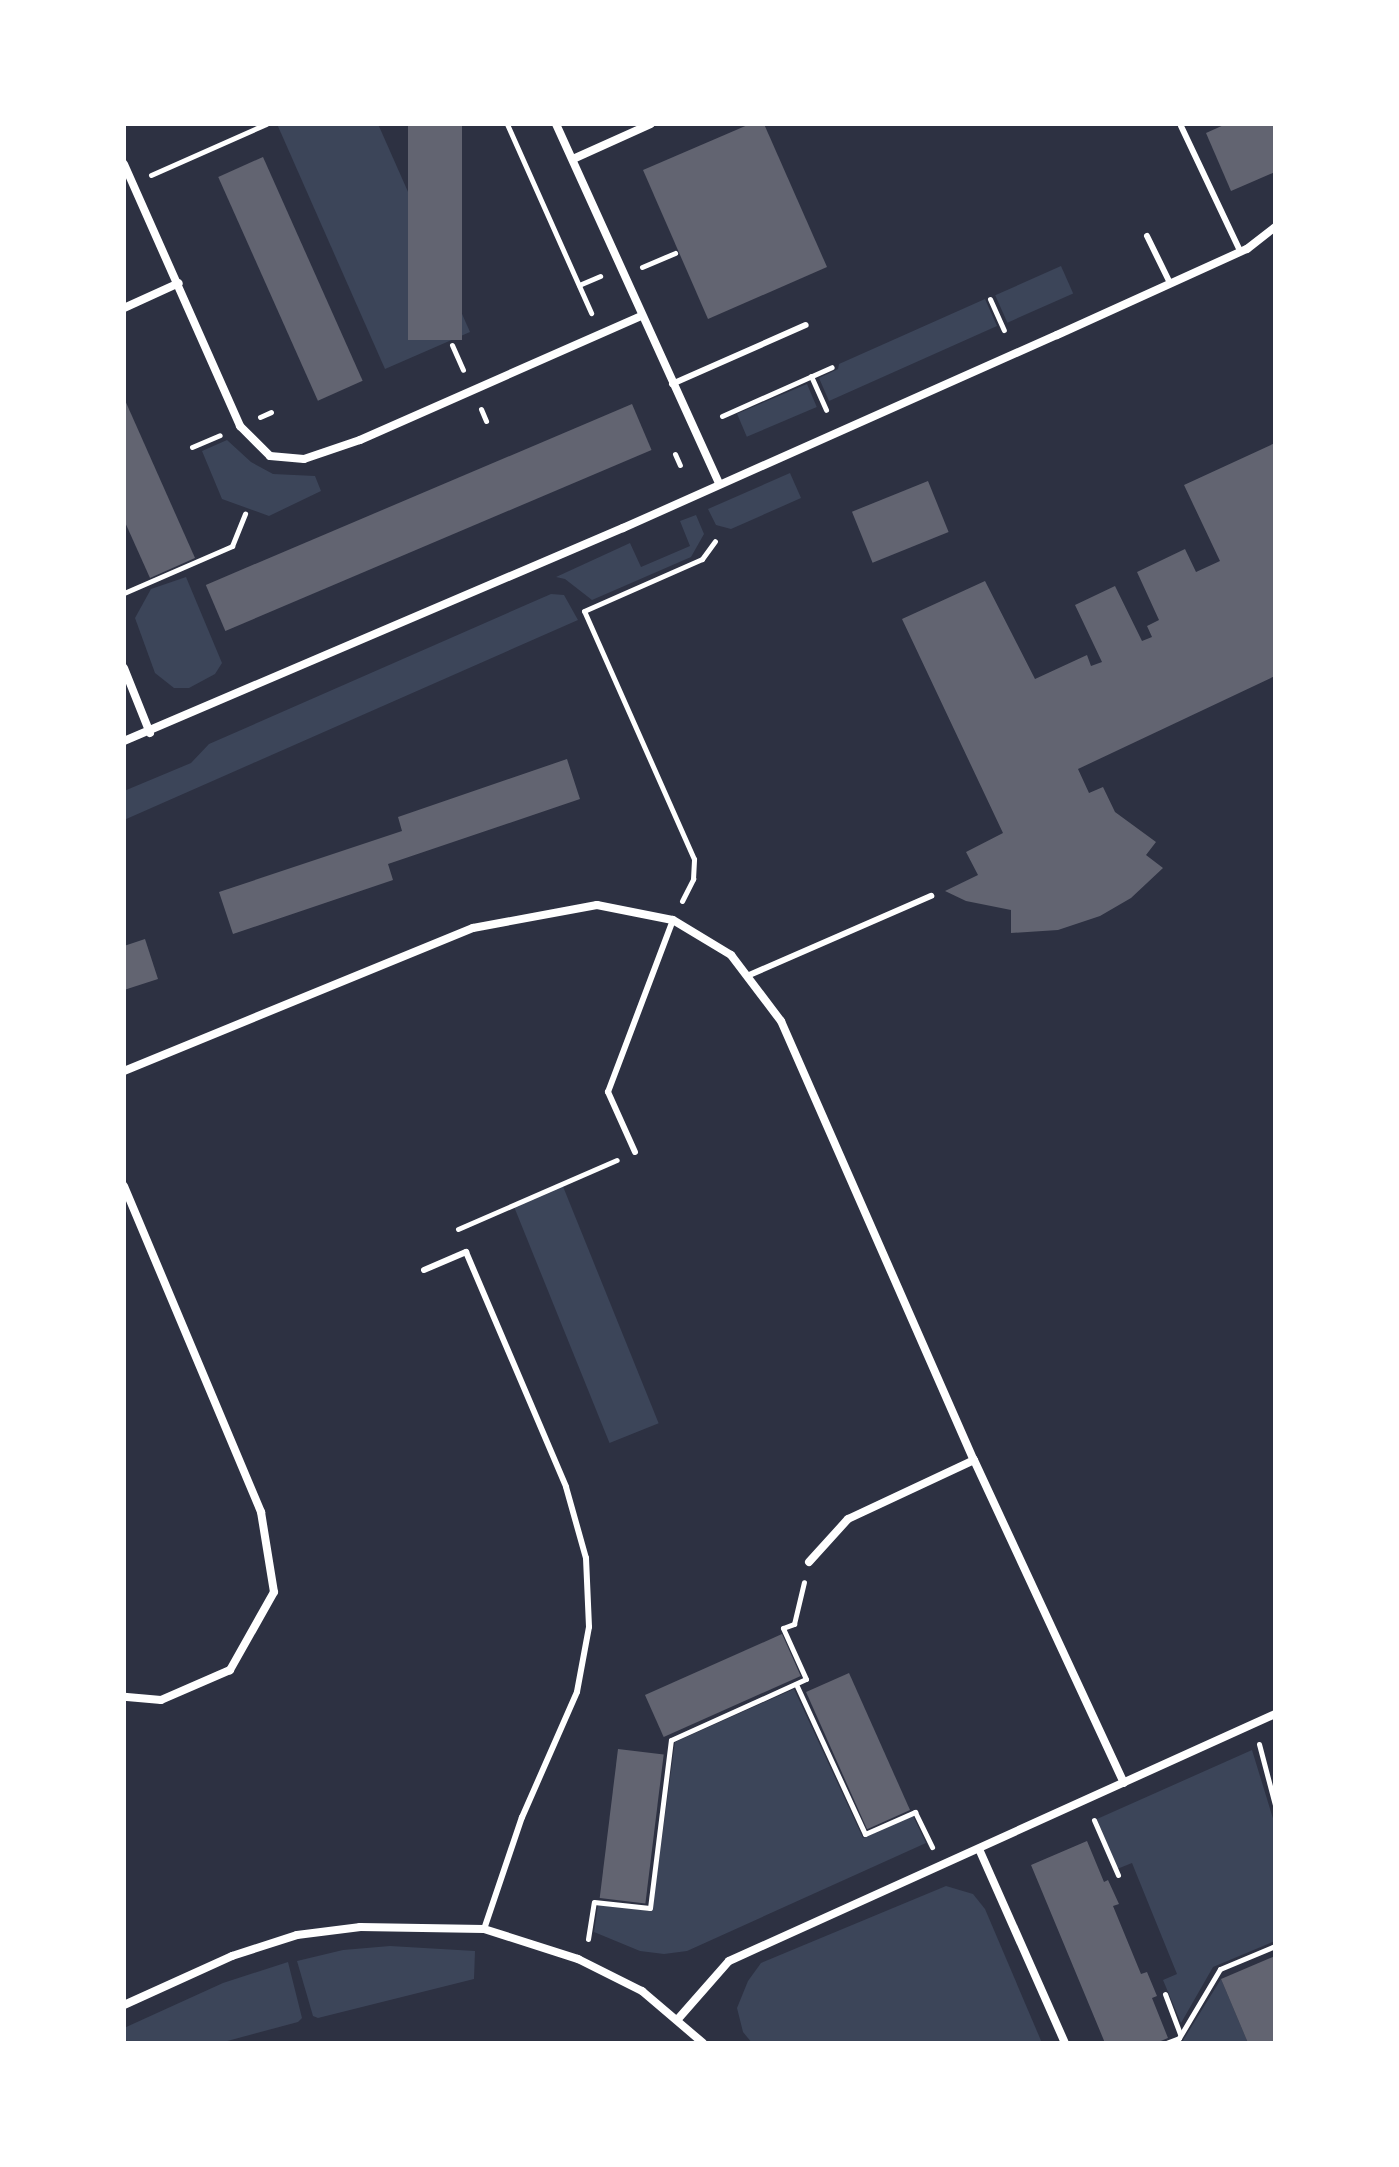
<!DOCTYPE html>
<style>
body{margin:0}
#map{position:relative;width:1399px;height:2167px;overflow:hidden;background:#2d3142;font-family:Signika,sans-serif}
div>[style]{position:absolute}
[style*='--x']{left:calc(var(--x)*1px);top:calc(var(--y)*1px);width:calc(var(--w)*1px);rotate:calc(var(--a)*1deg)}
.green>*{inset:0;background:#3c4559;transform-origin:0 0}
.building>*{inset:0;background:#626471;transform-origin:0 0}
.path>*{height:5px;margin:-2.5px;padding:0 2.5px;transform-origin:2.5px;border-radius:2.5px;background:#fff}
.service>*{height:6px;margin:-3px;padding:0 3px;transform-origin:3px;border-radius:3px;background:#fff}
.minor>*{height:8px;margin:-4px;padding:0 4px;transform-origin:4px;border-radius:4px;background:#fff}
span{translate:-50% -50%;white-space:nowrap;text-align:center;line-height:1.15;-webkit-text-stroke:7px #fff;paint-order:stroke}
.frame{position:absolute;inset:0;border:126px solid #fff;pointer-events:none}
</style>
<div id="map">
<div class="green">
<i style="clip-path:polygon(277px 124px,378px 124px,470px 332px,385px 369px)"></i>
<i style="left:1061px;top:266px;width:30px;height:72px;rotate:66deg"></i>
<i style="clip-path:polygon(985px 299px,997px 326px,829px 401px,819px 378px,838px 369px,839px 364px)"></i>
<i style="left:807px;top:384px;width:25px;height:76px;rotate:67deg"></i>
<i style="clip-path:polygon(227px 440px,251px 462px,273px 474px,315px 476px,321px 491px,269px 516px,222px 499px,202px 451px)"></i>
<i style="clip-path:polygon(790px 473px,801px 498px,731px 529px,716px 525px,708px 509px)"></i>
<i style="clip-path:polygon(696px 515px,704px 534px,691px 557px,592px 600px,565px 579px,556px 577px,630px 543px,641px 567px,690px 546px,680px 521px)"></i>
<i style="clip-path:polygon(186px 577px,222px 663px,215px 674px,189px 688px,174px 688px,155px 673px,135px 618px,151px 589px)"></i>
<i style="clip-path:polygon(551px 594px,564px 595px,578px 620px,124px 820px,124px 791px,191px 763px,209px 744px)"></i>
<i style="left:562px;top:1184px;width:258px;height:53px;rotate:68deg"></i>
<i style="clip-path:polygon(794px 1689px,863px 1838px,913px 1816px,926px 1843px,687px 1951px,664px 1954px,640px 1951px,594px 1932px,598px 1905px,652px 1911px,675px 1742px)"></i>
<i style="clip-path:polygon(1252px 1750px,1275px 1825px,1275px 1941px,1213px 1967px,1181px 2023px,1163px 1980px,1177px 1974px,1132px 1863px,1117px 1869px,1097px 1819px)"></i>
<i style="clip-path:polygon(946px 1886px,973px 1894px,985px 1909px,1042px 2043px,752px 2043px,743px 2032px,737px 2008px,748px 1981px,761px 1963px)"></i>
<i style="clip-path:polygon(390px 1946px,475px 1951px,474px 1979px,318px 2018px,313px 2016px,297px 1961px,343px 1950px)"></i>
<i style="clip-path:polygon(288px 1962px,302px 2018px,298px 2022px,220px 2043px,124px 2043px,124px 2028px,223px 1983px)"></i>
<i style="clip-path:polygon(1221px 1979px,1248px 2043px,1181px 2043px,1182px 2042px)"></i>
</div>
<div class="building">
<i style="left:408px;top:124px;width:54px;height:216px"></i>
<i style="clip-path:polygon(750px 124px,764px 124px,827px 267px,708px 319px,643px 170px)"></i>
<i style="clip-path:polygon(1226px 124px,1275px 124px,1275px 172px,1231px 191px,1206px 133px)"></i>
<i style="left:263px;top:157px;width:245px;height:49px;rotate:66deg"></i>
<i style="clip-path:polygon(124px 398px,195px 558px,150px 578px,124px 520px)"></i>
<i style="left:632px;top:404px;width:50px;height:463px;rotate:67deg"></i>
<i style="clip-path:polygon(1275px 443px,1275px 676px,1078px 769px,1089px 793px,1103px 787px,1115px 812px,1156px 842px,1146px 855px,1163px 868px,1131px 898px,1100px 916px,1058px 930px,1011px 933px,1011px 910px,966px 901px,945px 891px,978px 875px,966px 852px,1003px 833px,902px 619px,985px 581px,1035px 679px,1087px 655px,1091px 666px,1102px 662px,1075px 605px,1115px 586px,1142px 641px,1152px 637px,1147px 626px,1159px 620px,1137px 572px,1185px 549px,1196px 572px,1220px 561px,1184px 485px)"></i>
<i style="left:928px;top:481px;width:55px;height:82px;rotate:68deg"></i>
<i style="clip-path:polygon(567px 759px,580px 799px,388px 864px,393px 880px,233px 934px,219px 892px,402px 831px,398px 817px)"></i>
<i style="clip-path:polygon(145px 939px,158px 979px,124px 990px,124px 946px)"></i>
<i style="left:782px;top:1634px;width:46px;height:150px;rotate:66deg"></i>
<i style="left:849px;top:1673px;width:150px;height:47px;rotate:66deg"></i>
<i style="left:618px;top:1749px;width:46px;height:150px;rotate:7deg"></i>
<i style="clip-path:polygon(1087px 1841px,1104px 1882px,1108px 1880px,1119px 1904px,1113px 1906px,1141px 1974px,1147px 1972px,1157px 1996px,1152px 1998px,1168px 2038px,1156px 2043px,1105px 2043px,1031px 1865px)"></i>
<i style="clip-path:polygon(1275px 1956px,1275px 2043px,1248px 2043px,1221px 1979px)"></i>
</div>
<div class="path">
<i style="--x:507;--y:124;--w:207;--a:66"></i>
<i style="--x:151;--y:175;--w:126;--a:-23.9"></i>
<i style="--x:642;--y:267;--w:36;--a:-23"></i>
<i style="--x:579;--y:285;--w:23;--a:-23"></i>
<i style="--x:990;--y:299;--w:34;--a:66"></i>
<i style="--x:452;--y:345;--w:27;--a:66"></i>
<i style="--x:811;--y:376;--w:37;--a:66"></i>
<i style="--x:481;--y:409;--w:13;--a:67"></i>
<i style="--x:722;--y:416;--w:120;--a:-24"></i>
<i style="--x:260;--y:417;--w:12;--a:-24"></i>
<i style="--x:192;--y:447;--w:30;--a:-23"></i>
<i style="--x:675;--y:454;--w:12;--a:66"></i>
<i style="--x:124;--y:593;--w:118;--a:-23.5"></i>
<i style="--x:232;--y:546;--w:35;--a:-68"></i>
<i style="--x:682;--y:901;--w:25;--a:-63"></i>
<i style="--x:693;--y:879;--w:20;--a:-87"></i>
<i style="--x:694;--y:859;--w:271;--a:-113.9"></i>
<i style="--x:584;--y:611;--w:129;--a:-23.8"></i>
<i style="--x:702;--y:559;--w:22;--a:-54"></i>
<i style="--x:458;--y:1229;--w:173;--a:-23.5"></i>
<i style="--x:796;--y:1684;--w:165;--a:65.3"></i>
<i style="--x:865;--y:1834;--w:55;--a:-23.7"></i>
<i style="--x:915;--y:1812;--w:39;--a:64"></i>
<i style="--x:1259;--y:1744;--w:63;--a:75.3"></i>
<i style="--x:1094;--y:1820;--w:60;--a:66.4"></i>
<i style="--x:588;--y:1939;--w:37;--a:-81"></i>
<i style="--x:594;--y:1902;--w:56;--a:6.1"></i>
<i style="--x:650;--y:1908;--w:169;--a:-82.9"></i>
<i style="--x:671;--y:1740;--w:148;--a:-24.3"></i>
<i style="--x:806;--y:1679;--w:56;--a:-114.3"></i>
<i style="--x:783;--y:1628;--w:12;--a:-20"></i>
<i style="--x:794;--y:1624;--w:43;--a:-76.6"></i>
<i style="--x:1165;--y:1994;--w:43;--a:69.4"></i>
<i style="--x:1166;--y:2043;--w:14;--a:-21"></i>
<i style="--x:1179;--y:2038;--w:80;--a:-59.3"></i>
<i style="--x:1220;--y:1969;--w:60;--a:-22.7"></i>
</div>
<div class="service">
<i style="--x:1181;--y:126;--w:138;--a:64.7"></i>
<i style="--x:1147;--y:236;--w:52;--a:63.9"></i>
<i style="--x:672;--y:384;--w:146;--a:-23.8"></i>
<i style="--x:747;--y:976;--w:201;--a:-23.5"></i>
<i style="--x:635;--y:1152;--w:66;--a:-114.2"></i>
<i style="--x:608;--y:1092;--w:184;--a:-69.3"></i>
<i style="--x:424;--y:1270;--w:46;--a:-23.2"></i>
<i style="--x:466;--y:1252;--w:255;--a:66.9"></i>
<i style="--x:566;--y:1487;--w:74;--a:74.3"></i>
<i style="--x:586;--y:1558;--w:69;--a:87.5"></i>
<i style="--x:589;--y:1627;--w:66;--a:100.5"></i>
<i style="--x:577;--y:1692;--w:137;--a:113.7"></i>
<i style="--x:522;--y:1817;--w:118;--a:108.7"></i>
</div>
<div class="minor">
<i style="--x:556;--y:124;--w:395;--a:65.6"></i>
<i style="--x:573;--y:159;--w:85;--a:-24.2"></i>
<i style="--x:124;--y:164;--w:287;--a:66.1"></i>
<i style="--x:240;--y:426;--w:42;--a:45"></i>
<i style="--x:270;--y:456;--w:34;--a:5"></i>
<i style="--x:304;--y:459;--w:59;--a:-18.7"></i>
<i style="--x:360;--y:440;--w:307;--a:-23.8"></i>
<i style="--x:124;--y:308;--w:60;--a:-24.4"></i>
<i style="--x:124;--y:668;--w:70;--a:68.2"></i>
<i style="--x:124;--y:741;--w:543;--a:-23.12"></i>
<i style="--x:623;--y:528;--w:475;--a:-24"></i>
<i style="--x:1057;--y:335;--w:209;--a:-24.4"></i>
<i style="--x:1247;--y:249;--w:36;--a:-38"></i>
<i style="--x:124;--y:1071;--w:377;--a:-22.3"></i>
<i style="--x:473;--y:928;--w:126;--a:-10.5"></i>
<i style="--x:597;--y:905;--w:77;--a:11.2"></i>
<i style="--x:673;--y:920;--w:68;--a:31.1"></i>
<i style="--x:731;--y:955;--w:83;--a:52.9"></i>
<i style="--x:781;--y:1021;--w:480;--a:66.3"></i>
<i style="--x:974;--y:1460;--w:356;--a:65.1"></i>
<i style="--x:124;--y:1186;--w:354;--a:67.2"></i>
<i style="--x:261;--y:1512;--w:81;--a:80.8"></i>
<i style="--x:274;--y:1592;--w:90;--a:119.4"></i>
<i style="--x:230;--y:1670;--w:75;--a:156.5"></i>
<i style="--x:161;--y:1700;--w:37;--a:-175"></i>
<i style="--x:809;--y:1562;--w:58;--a:-47.8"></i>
<i style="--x:848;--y:1519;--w:139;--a:-25.1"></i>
<i style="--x:979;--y:1849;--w:212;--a:66.1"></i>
<i style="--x:124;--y:2005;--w:119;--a:-24.4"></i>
<i style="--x:232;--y:1956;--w:68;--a:-17.9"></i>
<i style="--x:297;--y:1935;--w:64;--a:-7.2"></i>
<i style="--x:360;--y:1927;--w:124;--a:0.9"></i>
<i style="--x:484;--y:1929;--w:99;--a:17.7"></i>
<i style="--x:578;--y:1959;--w:72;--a:26.6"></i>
<i style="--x:642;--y:1991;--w:80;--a:40.4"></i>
<i style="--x:678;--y:2019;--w:77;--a:-48.7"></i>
<i style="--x:729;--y:1961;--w:599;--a:-24.34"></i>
</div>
<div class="frame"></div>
</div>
